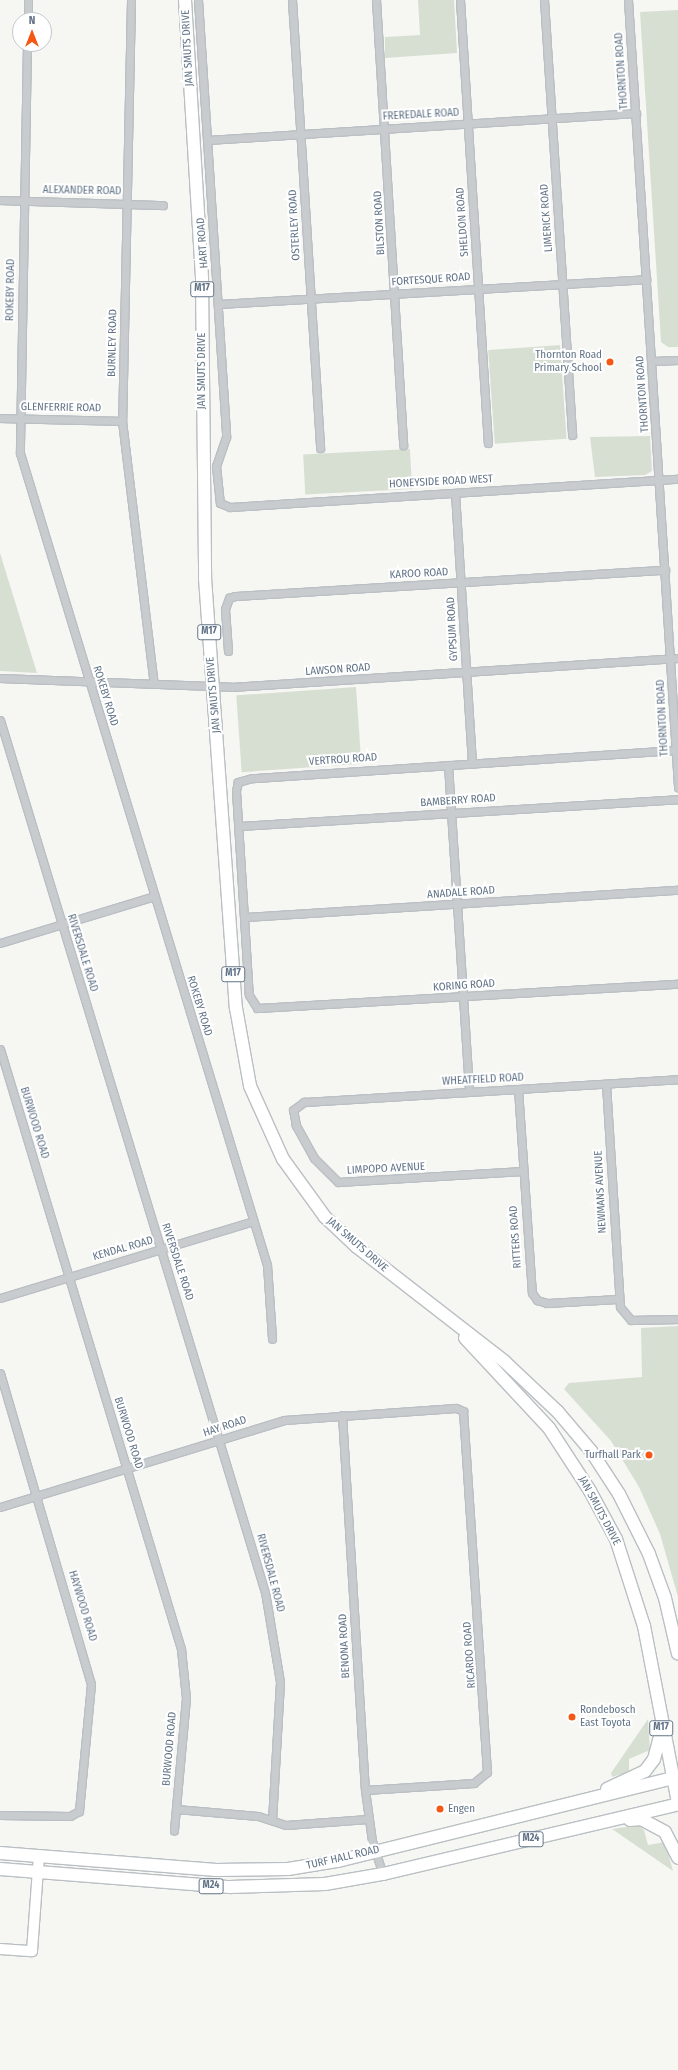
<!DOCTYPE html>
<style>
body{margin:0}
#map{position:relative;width:678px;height:2070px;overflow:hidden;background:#f6f7f2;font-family:"Fira Sans Condensed",sans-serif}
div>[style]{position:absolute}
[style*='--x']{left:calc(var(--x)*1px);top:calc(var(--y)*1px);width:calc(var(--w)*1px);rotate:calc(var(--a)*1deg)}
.green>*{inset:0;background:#d7dfd3;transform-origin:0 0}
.roads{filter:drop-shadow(1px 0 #babfc4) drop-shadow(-1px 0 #babfc4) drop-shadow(0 1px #babfc4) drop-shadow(0 -1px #babfc4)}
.street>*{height:7px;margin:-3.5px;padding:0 3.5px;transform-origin:3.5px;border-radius:3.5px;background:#c8cccf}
.secondary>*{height:10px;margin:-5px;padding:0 5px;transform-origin:5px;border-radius:5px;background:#fff}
.primary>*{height:12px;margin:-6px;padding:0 6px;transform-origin:6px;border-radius:6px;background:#fff}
.dots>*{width:11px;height:11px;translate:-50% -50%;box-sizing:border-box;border:2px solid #fff;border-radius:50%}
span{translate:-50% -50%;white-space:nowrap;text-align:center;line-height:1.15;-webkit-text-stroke:4px #fff;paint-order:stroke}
.shield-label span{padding:1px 3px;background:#fff;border:1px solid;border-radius:3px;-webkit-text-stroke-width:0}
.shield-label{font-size:10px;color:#627487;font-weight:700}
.street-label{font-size:11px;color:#627487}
.poi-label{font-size:11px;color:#627487}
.right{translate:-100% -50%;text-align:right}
.left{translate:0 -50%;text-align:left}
.north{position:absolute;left:12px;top:12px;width:40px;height:40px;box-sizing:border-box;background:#fff;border:1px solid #c0c7cf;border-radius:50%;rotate:0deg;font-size:11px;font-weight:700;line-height:16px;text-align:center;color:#627487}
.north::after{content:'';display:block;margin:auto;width:14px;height:18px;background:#f55714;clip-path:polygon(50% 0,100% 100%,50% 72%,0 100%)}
</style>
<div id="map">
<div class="green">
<i style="clip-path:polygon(418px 0,454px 0,457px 53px,385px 58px,385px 37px,420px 35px)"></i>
<i style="clip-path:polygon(678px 10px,678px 347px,668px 347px,661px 342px,640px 12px)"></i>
<i style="left:560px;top:345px;width:94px;height:72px;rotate:86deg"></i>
<i style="clip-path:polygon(650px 436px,652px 471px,645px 475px,595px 477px,590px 437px)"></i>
<i style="left:410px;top:449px;width:40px;height:107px;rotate:87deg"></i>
<i style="clip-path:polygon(0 553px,37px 673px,0 671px)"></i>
<i style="left:356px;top:687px;width:77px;height:120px;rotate:86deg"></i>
<i style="clip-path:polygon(678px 1326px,678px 1597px,660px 1534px,639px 1487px,611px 1441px,564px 1389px,569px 1383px,642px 1377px,641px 1328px)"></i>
<i style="clip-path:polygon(648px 1719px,650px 1750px,629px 1759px,629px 1772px,612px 1777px,611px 1773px)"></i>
<i style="clip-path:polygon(638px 1825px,644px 1830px,648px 1845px,665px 1842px,673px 1871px,612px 1829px)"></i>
</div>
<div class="roads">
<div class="street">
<i style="--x:131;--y:0;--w:421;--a:91.2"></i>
<i style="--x:122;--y:421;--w:265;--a:83.1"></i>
<i style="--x:198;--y:0;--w:438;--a:86.3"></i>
<i style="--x:226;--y:437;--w:31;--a:109"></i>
<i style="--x:216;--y:466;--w:37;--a:84"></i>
<i style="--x:220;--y:503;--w:11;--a:22"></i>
<i style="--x:230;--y:507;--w:449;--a:-3.6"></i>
<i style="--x:292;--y:0;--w:449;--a:86.4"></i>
<i style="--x:376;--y:0;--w:446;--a:86.5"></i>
<i style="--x:460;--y:0;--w:444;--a:86.4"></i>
<i style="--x:544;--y:0;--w:436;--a:86.3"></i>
<i style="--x:628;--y:0;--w:789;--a:86.36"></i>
<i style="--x:28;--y:20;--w:20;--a:-90"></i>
<i style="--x:27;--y:44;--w:409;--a:91"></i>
<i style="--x:20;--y:453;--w:849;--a:73.08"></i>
<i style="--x:267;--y:1265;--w:74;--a:86.1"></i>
<i style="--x:207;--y:140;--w:430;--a:-3.6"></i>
<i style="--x:0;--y:200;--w:163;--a:1.8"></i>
<i style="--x:218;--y:304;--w:429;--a:-3.3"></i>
<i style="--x:652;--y:361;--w:26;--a:-2"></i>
<i style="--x:0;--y:418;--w:122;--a:1.4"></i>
<i style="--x:455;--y:493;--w:271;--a:86.4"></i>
<i style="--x:228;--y:651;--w:42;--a:-94.1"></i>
<i style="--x:225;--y:609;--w:12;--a:-70"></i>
<i style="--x:229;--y:598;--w:6;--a:-18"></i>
<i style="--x:235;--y:596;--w:431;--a:-3.5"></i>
<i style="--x:0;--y:678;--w:231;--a:2.2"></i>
<i style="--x:231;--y:687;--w:448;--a:-3.7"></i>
<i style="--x:0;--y:720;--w:911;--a:73.1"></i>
<i style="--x:265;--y:1592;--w:91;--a:80.5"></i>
<i style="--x:280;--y:1682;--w:138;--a:93.3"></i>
<i style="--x:676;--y:750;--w:425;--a:176.2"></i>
<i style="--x:252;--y:778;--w:15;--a:164"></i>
<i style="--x:238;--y:782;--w:9;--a:103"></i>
<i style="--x:236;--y:791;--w:204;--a:86.4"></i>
<i style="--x:249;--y:995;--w:15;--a:58"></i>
<i style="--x:257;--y:1008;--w:422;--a:-3.3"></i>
<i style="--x:448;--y:765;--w:327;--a:86.3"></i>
<i style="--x:239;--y:826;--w:440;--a:-3.5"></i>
<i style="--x:245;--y:917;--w:434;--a:-3.6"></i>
<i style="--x:0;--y:943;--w:162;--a:-16.9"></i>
<i style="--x:0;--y:1049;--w:627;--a:73.21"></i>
<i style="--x:181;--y:1649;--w:49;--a:84.2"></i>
<i style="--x:186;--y:1698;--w:133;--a:95.2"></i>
<i style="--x:606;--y:1084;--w:223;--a:86.4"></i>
<i style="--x:620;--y:1307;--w:17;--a:50"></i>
<i style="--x:631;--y:1320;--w:47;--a:-1.2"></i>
<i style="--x:518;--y:1089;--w:204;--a:86.1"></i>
<i style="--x:532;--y:1293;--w:9;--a:54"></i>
<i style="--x:537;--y:1300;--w:10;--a:17"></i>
<i style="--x:547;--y:1303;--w:71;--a:-3.2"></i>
<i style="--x:523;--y:1171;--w:185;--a:176.6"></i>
<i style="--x:338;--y:1182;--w:34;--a:-135"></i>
<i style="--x:314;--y:1158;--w:38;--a:-119"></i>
<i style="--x:296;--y:1125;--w:15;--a:-101"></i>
<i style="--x:293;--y:1110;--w:14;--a:-36"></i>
<i style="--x:304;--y:1102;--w:375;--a:-3.5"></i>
<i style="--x:0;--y:1298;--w:264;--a:-16.9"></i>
<i style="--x:0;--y:1373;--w:324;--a:73.7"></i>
<i style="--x:91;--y:1684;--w:128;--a:95.4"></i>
<i style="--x:79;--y:1811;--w:10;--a:151"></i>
<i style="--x:70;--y:1816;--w:70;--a:-179.2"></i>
<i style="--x:342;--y:1415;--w:376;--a:86.5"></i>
<i style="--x:365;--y:1790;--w:51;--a:82.2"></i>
<i style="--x:372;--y:1841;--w:35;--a:72"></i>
<i style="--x:0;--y:1507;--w:297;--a:-17"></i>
<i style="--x:284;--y:1420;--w:172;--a:-4"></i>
<i style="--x:456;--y:1408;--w:8;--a:23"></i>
<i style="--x:463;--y:1411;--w:362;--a:86.2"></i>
<i style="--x:487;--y:1772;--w:17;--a:140"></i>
<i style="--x:474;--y:1783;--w:109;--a:176.3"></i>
<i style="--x:176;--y:1809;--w:82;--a:4.9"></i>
<i style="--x:258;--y:1816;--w:29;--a:18"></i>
<i style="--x:286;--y:1825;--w:82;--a:-4.2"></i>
</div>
<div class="secondary">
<i style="--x:0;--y:1949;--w:32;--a:4"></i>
<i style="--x:32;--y:1951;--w:95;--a:-85.8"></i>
</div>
<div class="primary">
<i style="--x:185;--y:0;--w:280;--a:86.5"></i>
<i style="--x:202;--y:279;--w:299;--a:89.4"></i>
<i style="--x:205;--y:578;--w:431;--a:85.9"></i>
<i style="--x:236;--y:1008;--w:79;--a:79.8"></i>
<i style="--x:250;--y:1086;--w:80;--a:65.7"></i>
<i style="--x:283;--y:1159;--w:72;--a:54.1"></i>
<i style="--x:325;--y:1217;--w:44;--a:43.2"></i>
<i style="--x:357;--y:1247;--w:187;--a:37.8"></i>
<i style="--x:505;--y:1362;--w:73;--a:43.3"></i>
<i style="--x:558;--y:1412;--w:51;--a:49.8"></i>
<i style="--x:591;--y:1451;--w:51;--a:56.9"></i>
<i style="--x:619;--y:1494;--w:67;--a:63.4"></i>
<i style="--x:649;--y:1554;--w:47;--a:70"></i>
<i style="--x:665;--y:1598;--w:57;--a:76.9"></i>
<i style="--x:465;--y:1338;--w:123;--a:47"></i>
<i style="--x:549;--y:1428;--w:75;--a:56.9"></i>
<i style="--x:590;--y:1491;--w:55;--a:61.6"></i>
<i style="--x:616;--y:1539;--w:91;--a:72.2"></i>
<i style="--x:644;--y:1626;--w:179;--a:79.1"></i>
<i style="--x:607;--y:1789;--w:42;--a:-25.3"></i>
<i style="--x:645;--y:1771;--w:15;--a:-53"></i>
<i style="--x:654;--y:1759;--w:24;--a:-75"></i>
<i style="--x:630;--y:1820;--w:11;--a:-5"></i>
<i style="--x:641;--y:1819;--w:27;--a:28"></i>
<i style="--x:665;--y:1832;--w:29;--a:63"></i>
<i style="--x:0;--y:1853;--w:217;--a:4.5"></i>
<i style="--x:216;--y:1870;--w:72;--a:-0.8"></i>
<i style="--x:288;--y:1869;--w:51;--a:-9.1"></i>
<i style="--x:338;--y:1861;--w:350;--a:-13.9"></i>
<i style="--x:0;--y:1869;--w:231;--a:4.5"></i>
<i style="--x:230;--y:1887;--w:95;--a:-1.8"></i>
<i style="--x:325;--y:1884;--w:59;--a:-9.8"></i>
<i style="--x:383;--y:1874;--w:303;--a:-13.3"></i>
</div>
</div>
<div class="dots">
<i style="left:610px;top:362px;background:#f55714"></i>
<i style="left:649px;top:1455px;background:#f55714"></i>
<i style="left:572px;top:1717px;background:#f55714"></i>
<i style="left:440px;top:1809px;background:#f55714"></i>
</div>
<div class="shield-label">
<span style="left:202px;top:289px">M17</span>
<span style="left:209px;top:632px">M17</span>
<span style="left:233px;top:974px">M17</span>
<span style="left:661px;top:1728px">M17</span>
<span style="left:531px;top:1839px">M24</span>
<span style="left:211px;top:1886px">M24</span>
</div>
<div class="street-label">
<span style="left:188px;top:48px;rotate:-93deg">JAN SMUTS DRIVE</span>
<span style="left:622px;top:71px;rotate:-94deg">THORNTON ROAD</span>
<span style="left:421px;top:115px;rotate:-3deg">FREREDALE ROAD</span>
<span style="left:82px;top:191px;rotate:1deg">ALEXANDER ROAD</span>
<span style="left:547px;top:218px;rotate:-94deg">LIMERICK ROAD</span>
<span style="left:463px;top:222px;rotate:-94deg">SHELDON ROAD</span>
<span style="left:380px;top:223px;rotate:-93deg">BILSTON ROAD</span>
<span style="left:295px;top:225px;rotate:-93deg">OSTERLEY ROAD</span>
<span style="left:203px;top:243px;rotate:-94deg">HART ROAD</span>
<span style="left:431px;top:280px;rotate:-4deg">FORTESQUE ROAD</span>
<span style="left:11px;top:290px;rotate:-89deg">ROKEBY ROAD</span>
<span style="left:113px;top:343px;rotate:-89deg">BURNLEY ROAD</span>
<span style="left:202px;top:371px;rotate:-90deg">JAN SMUTS DRIVE</span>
<span style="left:643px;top:394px;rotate:-94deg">THORNTON ROAD</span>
<span style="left:61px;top:408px;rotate:1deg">GLENFERRIE ROAD</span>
<span style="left:441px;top:482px;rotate:-3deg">HONEYSIDE ROAD WEST</span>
<span style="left:419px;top:574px;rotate:-3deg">KAROO ROAD</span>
<span style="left:453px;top:629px;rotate:-93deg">GYPSUM ROAD</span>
<span style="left:338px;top:670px;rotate:-4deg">LAWSON ROAD</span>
<span style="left:214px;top:695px;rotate:-95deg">JAN SMUTS DRIVE</span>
<span style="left:105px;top:696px;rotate:73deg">ROKEBY ROAD</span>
<span style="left:663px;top:718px;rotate:-93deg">THORNTON ROAD</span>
<span style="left:343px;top:760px;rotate:-4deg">VERTROU ROAD</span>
<span style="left:458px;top:801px;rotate:-4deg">BAMBERRY ROAD</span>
<span style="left:461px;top:893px;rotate:-4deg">ANADALE ROAD</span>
<span style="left:82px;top:953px;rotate:73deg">RIVERSDALE ROAD</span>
<span style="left:464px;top:986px;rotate:-4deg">KORING ROAD</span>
<span style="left:199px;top:1006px;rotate:73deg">ROKEBY ROAD</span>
<span style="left:483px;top:1080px;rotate:-3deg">WHEATFIELD ROAD</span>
<span style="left:34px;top:1123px;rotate:73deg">BURWOOD ROAD</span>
<span style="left:386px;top:1169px;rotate:-3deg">LIMPOPO AVENUE</span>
<span style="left:601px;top:1192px;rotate:-93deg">NEWMANS AVENUE</span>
<span style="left:516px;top:1237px;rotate:-94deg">RITTERS ROAD</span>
<span style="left:357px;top:1245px;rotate:41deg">JAN SMUTS DRIVE</span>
<span style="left:123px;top:1249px;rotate:-16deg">KENDAL ROAD</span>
<span style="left:177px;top:1262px;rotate:72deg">RIVERSDALE ROAD</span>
<span style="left:225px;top:1427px;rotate:-18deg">HAY ROAD</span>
<span style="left:128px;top:1433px;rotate:73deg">BURWOOD ROAD</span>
<span style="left:599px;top:1511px;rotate:62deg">JAN SMUTS DRIVE</span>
<span style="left:270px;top:1573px;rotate:75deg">RIVERSDALE ROAD</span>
<span style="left:82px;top:1606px;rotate:73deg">HAYWOOD ROAD</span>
<span style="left:345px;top:1646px;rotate:-93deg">BENONA ROAD</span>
<span style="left:470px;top:1655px;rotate:-94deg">RICARDO ROAD</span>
<span style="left:170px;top:1749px;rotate:-85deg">BURWOOD ROAD</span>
<span style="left:343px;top:1858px;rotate:-13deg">TURF HALL ROAD</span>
</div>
<div class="poi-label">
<span class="right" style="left:602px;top:362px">Thornton Road<br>Primary School</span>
<span class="right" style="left:641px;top:1455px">Turfhall Park</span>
<span class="left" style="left:580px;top:1717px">Rondebosch<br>East Toyota</span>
<span class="left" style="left:448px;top:1809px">Engen</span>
</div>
<div class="north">N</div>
</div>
